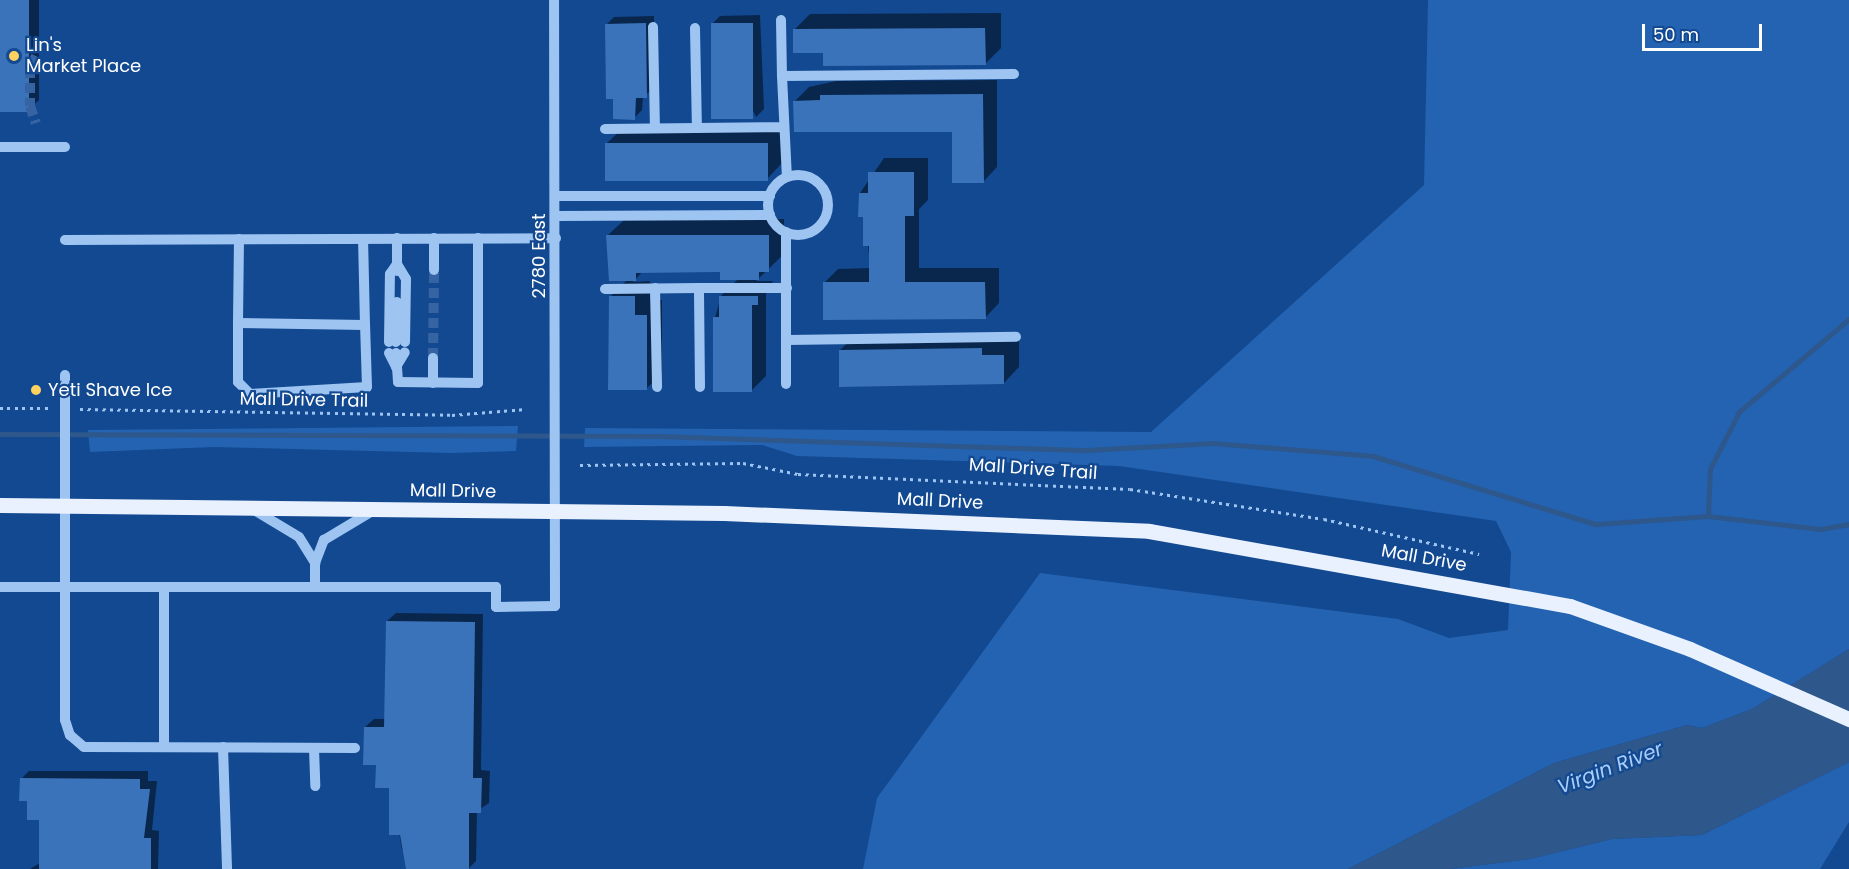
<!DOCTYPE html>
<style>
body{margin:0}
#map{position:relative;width:1849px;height:869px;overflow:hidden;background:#124991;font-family:Poppins,sans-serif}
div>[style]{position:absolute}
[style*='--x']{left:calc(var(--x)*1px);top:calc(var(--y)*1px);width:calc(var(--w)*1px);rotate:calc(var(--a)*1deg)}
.green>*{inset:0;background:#2363b1}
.water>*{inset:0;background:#2e578c}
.shadow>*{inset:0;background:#0007}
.stream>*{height:4.5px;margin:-2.25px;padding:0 2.25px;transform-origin:2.25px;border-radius:2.25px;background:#2e578c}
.building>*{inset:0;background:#3a73ba;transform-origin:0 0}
.minor-tunnel>*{height:10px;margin-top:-5px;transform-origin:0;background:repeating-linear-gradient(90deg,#3664a2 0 10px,transparent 0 15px)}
.path>*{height:3px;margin-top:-1.5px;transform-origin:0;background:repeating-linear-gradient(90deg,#9ec4f2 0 3px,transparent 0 7.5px)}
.minor>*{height:10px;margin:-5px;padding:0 5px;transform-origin:5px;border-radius:5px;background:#9ec4f2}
.minor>.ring{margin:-5px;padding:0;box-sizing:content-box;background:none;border:10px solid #9ec4f2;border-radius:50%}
.major>*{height:15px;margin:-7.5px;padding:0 7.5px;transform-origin:7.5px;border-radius:7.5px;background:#e9f1ff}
.dots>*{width:16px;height:16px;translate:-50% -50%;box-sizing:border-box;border:3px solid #124991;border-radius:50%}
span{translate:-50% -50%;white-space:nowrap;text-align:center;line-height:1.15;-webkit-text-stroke:4.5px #124991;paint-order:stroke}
.poi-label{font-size:18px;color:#fff}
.left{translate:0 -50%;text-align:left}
.street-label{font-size:18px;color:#fff}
.water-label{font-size:20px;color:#aacef9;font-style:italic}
.scale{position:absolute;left:1642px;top:24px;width:120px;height:27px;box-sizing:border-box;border:3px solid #fff;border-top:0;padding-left:8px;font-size:18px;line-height:21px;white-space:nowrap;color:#fff;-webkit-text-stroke:4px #124991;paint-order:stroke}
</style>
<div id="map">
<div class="green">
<i style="clip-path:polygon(1428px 0,1849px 0,1849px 649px,1752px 709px,1702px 728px,1687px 725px,1554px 763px,1348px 869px,863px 869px,877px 798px,1040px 573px,1398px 619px,1449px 638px,1508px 630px,1511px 552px,1496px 521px,1119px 466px,797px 456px,762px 445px,584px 447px,585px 428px,1151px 432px,1424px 185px)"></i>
<i style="clip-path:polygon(518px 426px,516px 451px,451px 453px,214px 447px,90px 452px,88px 430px)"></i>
<i style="clip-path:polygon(1849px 762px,1849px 822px,1820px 869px,1450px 869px,1530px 859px,1612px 839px,1702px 835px)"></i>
</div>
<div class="water">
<i style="clip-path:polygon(1849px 649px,1849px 762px,1702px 835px,1612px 839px,1530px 859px,1450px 869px,1348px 869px,1554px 763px,1687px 725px,1702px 728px,1752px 709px)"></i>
</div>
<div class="shadow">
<i style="clip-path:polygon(0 0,39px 0,39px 100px,27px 111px,0 111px)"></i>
<i style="clip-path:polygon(1001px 13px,1001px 48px,985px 64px,824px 51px,794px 30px,810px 14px)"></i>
<i style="clip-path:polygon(760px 15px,764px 109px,756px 117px,712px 24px,720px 16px)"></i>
<i style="clip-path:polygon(654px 16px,654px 88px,643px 97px,642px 110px,634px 118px,615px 97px,606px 25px,614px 17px)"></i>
<i style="clip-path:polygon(997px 80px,997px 167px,983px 182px,954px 130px,795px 101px,809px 87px,836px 81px)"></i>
<i style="clip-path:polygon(783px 127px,783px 162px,767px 179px,606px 144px,623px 128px)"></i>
<i style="clip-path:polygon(884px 158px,928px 158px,928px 200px,919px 209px,919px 268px,999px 268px,999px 303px,985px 318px,824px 283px,838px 269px,871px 268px,860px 193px)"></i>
<i style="clip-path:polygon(784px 219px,784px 254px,756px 281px,773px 281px,766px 294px,766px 376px,751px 391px,715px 318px,721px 296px,738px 279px,721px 271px,643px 271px,633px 282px,650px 281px,650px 300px,662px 300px,662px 373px,646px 389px,610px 297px,627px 280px,607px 236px,624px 220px)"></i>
<i style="clip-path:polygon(856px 335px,1019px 340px,1019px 367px,1004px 383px,840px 350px)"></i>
<i style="clip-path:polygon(396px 613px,483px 614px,481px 770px,490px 771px,489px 803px,477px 811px,476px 861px,468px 869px,402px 850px,391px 786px,365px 727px,374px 719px,386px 719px,387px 621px)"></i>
<i style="clip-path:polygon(29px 771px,148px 771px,148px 781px,157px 781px,152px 830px,159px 831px,158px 869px,30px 869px,40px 863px,41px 819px,21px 779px)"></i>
</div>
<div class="stream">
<i style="--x:0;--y:434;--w:659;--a:0.17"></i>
<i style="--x:659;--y:436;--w:428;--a:1.9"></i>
<i style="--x:1087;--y:450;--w:126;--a:-3.2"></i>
<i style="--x:1213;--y:443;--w:161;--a:4.6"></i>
<i style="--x:1373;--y:456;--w:233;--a:17"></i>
<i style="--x:1596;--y:524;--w:112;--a:-4.1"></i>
<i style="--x:1708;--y:516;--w:114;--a:6.6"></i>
<i style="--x:1821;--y:529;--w:28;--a:-10"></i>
<i style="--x:1708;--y:516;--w:47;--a:-87.6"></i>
<i style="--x:1710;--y:469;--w:64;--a:-63"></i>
<i style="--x:1739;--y:412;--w:144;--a:-40.2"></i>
</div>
<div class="building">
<i style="left:0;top:0;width:29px;height:112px"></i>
<i style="clip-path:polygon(646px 23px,647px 98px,636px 98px,635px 120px,613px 119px,613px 99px,606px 99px,605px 24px)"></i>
<i style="left:711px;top:23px;width:42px;height:96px"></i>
<i style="clip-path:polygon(985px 28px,986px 65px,823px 66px,823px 53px,793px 53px,793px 29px)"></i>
<i style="clip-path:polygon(983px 94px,984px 183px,952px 183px,952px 132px,794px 132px,793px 101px,820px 100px,820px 95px)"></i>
<i style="left:605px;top:143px;width:163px;height:38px"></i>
<i style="clip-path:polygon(868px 172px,914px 172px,914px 216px,905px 216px,905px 282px,985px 282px,986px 319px,823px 320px,823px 282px,869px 282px,869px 246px,863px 246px,863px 217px,858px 217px,859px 193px,868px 193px)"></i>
<i style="clip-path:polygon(606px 235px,769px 235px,769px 272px,759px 272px,759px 280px,720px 280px,720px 272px,636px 273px,636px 281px,609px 281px)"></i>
<i style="clip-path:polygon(609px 296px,635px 296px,635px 315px,647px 315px,647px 390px,608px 390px)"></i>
<i style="clip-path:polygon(719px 296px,758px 296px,758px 305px,752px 305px,752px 392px,713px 392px,713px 317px,719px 317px)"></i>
<i style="clip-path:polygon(982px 348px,982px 355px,1004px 355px,1004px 384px,839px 387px,839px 350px)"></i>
<i style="clip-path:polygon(386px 621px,475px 622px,473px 778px,482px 778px,481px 813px,469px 813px,469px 869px,406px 869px,400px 835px,389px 835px,389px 788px,375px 788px,376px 765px,363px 765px,364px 727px,384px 727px)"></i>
<i style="clip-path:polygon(20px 778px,140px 779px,140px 789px,150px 789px,144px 838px,151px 838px,151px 869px,39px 869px,39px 820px,27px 820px,27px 801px,19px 801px)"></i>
</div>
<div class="minor-tunnel">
<i style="--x:36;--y:56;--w:13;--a:117"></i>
<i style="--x:30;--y:68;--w:38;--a:90"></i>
<i style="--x:30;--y:106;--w:18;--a:71"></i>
<i style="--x:433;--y:358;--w:88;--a:-89.3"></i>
</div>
<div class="path">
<i style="--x:0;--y:408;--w:48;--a:0"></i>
<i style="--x:80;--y:409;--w:372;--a:0.9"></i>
<i style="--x:452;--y:415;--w:74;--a:-4.6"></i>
<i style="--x:580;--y:465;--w:163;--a:-0.7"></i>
<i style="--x:743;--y:463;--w:56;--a:11.3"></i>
<i style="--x:798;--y:474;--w:332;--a:2.6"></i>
<i style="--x:1130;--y:489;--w:196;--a:8.8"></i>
<i style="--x:1324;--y:519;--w:159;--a:12.7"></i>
</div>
<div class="minor">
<i style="--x:781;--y:20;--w:56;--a:89"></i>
<i style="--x:782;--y:76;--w:232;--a:-0.5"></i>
<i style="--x:653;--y:27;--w:101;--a:88.9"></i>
<i style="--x:695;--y:28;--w:100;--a:88.9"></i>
<i style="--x:782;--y:76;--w:101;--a:87.2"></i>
<i style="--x:605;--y:129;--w:177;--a:-0.6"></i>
<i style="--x:0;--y:147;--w:65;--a:0"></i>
<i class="ring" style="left:768px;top:175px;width:50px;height:50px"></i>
<i style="--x:555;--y:196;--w:215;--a:0"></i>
<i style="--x:556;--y:216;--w:214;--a:-0.3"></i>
<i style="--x:786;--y:232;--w:152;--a:90"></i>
<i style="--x:434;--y:238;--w:32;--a:90"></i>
<i style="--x:239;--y:239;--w:84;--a:90.7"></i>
<i style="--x:238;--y:323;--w:127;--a:0.9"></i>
<i style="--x:365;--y:325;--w:86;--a:-91.3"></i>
<i style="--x:65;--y:240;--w:491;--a:-0.2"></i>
<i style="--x:397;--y:271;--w:33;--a:-90"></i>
<i style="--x:655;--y:288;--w:99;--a:88.8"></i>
<i style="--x:605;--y:289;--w:94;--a:-0.6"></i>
<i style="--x:238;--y:323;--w:59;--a:90"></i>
<i style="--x:238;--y:382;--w:17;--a:45"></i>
<i style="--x:250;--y:394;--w:117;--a:-3.4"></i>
<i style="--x:367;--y:387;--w:62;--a:-91.8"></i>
<i style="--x:787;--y:340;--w:229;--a:-0.8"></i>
<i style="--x:389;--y:342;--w:68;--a:-89.2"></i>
<i style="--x:390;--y:274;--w:12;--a:-55"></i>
<i style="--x:397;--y:264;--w:17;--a:59"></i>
<i style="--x:406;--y:279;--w:63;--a:90.9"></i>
<i style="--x:396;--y:342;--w:40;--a:-88.6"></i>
<i style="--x:389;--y:353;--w:16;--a:63"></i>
<i style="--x:396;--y:367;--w:17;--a:-59"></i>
<i style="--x:396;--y:353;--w:29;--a:86"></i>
<i style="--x:398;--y:382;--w:80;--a:0.7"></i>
<i style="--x:478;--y:383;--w:145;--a:-90"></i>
<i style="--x:65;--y:375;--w:345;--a:90"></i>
<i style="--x:65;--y:720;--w:16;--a:72"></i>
<i style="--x:70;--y:735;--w:18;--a:41"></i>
<i style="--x:84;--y:747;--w:271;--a:0.2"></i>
<i style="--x:433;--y:383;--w:25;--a:-90"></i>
<i style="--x:700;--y:387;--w:99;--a:-90.6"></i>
<i style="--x:699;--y:288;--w:88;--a:0"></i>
<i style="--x:254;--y:510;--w:52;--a:31"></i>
<i style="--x:299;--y:537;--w:31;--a:58"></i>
<i style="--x:0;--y:587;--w:496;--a:0"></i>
<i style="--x:496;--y:587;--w:20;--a:90"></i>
<i style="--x:496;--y:607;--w:59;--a:-1"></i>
<i style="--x:555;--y:606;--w:606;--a:-90.09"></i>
<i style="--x:164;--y:587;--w:160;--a:90"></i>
<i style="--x:315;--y:587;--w:24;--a:-90"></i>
<i style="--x:315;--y:563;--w:25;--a:-69"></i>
<i style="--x:324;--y:540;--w:58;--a:-31"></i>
<i style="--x:223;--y:747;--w:122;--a:88.1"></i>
<i style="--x:314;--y:748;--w:38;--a:88"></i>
</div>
<div class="major">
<i style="--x:0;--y:505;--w:724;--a:0.63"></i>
<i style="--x:724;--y:513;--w:425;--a:2.4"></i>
<i style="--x:1149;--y:531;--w:428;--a:10.1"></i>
<i style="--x:1570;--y:606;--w:127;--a:19.7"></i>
<i style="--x:1690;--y:649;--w:174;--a:23.8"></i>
</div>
<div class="dots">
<i style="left:14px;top:56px;background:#ffd15f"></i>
<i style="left:36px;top:390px;background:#ffd15f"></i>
</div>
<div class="poi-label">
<span class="left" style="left:26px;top:56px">Lin's<br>Market Place</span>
<span class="left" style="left:48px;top:390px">Yeti Shave Ice</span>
</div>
<div class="street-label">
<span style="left:539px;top:256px;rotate:-90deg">2780 East</span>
<span style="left:304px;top:400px;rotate:1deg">Mall Drive Trail</span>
<span style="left:1033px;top:469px;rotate:4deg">Mall Drive Trail</span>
<span style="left:453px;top:491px;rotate:1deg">Mall Drive</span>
<span style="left:940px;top:501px;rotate:3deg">Mall Drive</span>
<span style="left:1424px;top:558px;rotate:10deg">Mall Drive</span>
</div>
<div class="water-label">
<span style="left:1610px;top:768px;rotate:-21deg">Virgin River</span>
</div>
<div class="scale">50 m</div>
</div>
